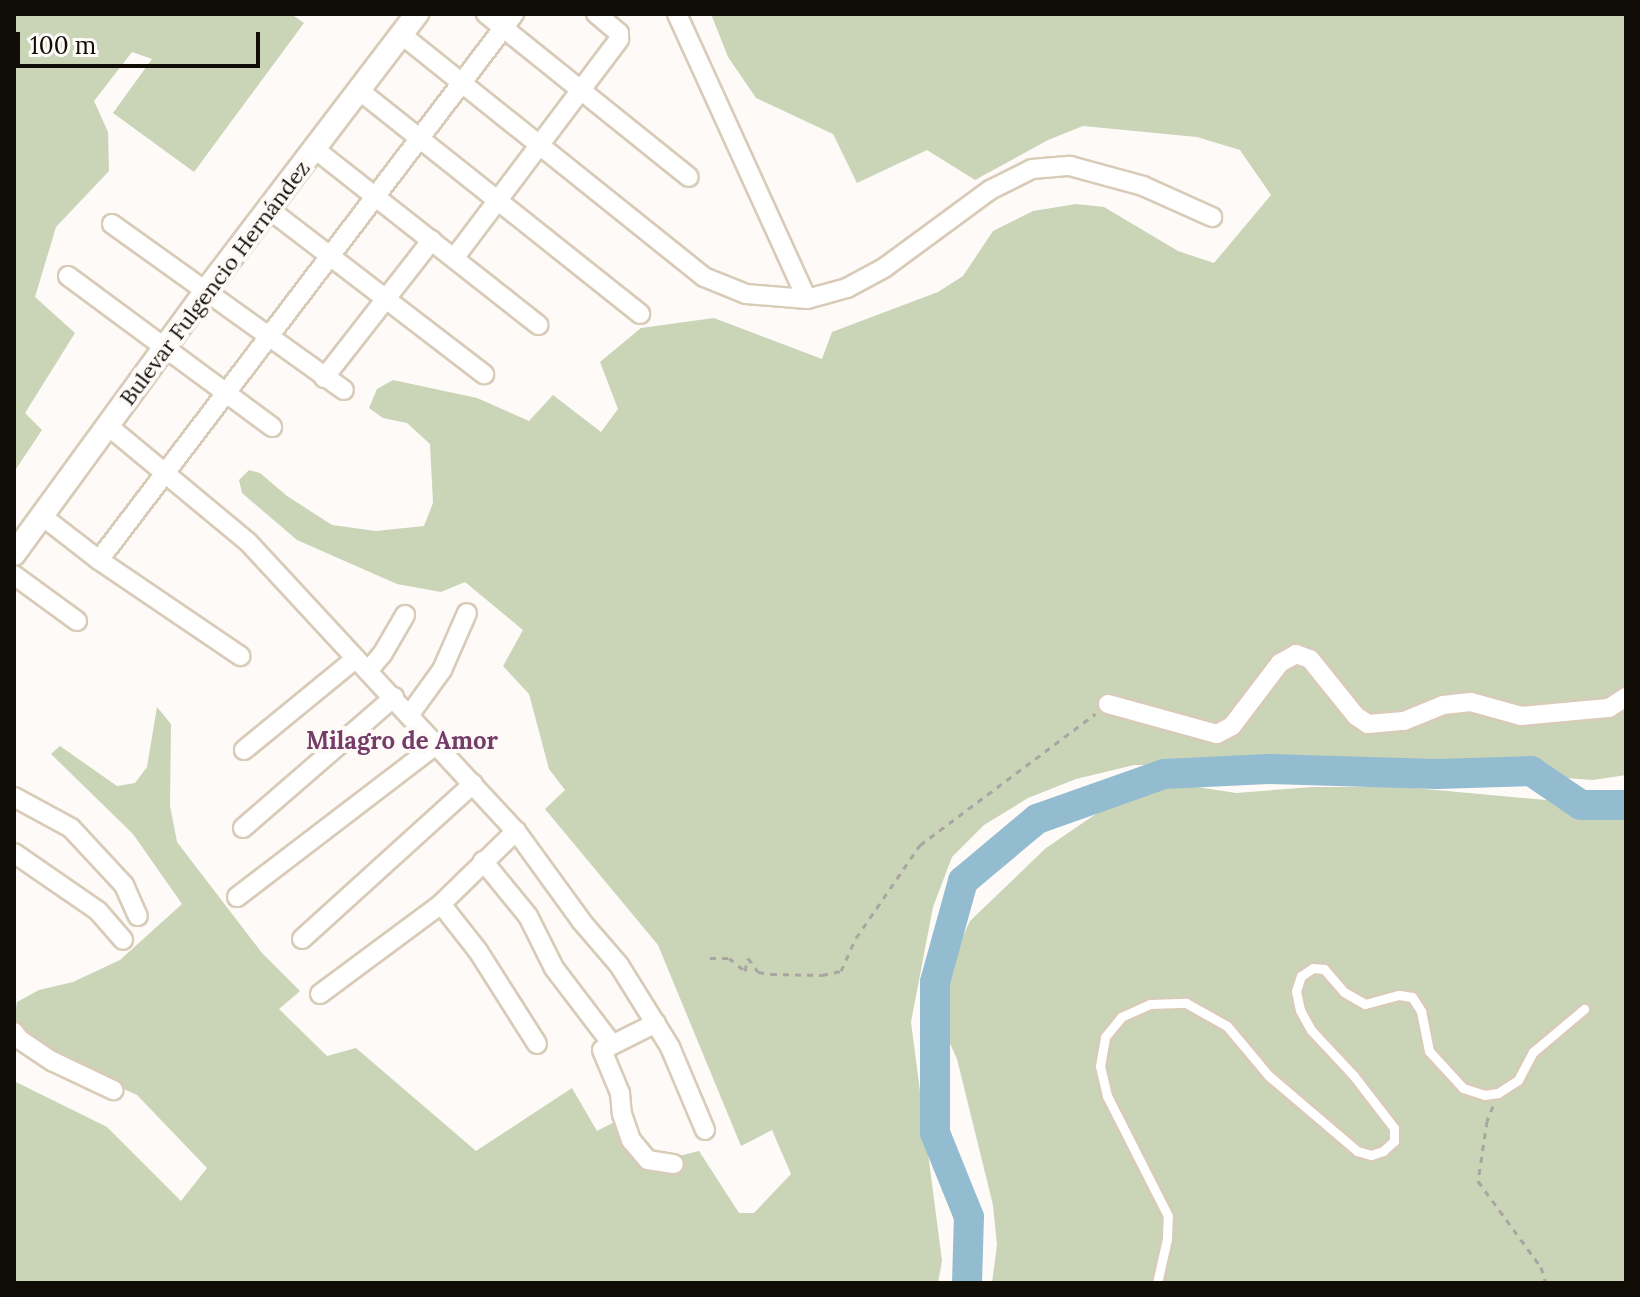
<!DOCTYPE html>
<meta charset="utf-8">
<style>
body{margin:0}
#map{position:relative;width:1640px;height:1297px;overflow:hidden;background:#fdfaf7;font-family:Lora,serif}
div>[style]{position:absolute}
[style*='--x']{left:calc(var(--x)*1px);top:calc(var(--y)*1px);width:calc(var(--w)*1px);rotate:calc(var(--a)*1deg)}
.green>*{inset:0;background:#cad4b7}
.river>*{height:30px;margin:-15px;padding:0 15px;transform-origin:15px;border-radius:15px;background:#93bcd0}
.path>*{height:3px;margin-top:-1.5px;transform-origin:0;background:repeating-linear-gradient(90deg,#a9a6a2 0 6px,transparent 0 12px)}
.roads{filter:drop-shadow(2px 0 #d8cbb8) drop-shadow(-2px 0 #d8cbb8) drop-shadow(0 2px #d8cbb8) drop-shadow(0 -2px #d8cbb8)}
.service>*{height:9px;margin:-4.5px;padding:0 4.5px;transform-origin:4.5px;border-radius:4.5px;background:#fff}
.minor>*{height:18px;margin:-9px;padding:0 9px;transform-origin:9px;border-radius:9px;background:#fff}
.tertiary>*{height:22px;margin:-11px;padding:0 11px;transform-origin:11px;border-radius:11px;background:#fff}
span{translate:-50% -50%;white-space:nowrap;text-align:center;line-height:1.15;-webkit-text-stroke:8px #fdfaf7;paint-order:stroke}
.street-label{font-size:22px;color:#100c06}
.neighbourhood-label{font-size:24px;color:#753c69;font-weight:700}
.frame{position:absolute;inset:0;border:16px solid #100c06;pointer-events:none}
.scale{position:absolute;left:16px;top:32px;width:244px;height:36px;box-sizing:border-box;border:4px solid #100c06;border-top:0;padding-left:10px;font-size:24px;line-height:28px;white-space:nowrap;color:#100c06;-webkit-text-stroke:6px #fdfaf7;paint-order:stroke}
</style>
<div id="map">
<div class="green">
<i style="clip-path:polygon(14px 14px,291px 14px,304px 23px,194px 172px,113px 113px,152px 59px,132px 52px,94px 101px,108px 132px,109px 171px,56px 227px,35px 297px,75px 333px,25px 413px,42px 430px,14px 472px)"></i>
<i style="clip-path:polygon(711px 14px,1626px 14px,1626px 775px,1593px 780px,1377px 764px,1134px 765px,1076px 779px,1028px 798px,984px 825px,952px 857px,933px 907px,911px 1022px,942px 1261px,938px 1283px,14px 1283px,14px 1081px,107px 1127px,181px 1201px,207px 1168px,137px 1095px,70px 1065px,27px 1037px,14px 1021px,17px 1002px,39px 990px,73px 982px,120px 960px,182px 904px,133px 834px,51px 754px,60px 746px,117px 786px,135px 783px,147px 767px,157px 707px,171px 724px,170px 806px,177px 842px,262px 953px,300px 991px,279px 1009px,327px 1056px,356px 1048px,476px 1151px,572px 1088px,597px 1131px,622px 1118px,647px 1164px,699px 1151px,739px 1213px,754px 1213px,791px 1174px,772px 1130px,741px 1146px,658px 945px,545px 809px,565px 790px,549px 769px,529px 694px,503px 666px,523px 630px,465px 582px,441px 592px,397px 584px,297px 540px,242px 493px,239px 480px,249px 470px,260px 473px,287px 496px,332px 525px,376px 531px,424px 526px,433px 503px,430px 444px,407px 423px,383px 418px,369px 408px,377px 389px,393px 380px,477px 398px,529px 421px,553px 395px,601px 432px,618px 409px,600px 362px,641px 328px,714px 318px,822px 359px,832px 332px,938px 292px,963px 276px,993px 231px,1033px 211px,1076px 204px,1104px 207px,1178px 251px,1214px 263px,1271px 195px,1240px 150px,1197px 137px,1083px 126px,1048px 140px,975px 180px,927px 150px,857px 183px,833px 134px,756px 98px,728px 57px)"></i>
<i style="clip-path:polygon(1191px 786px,1236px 793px,1313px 787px,1403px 787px,1557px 801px,1626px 815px,1626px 1283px,992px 1283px,997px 1245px,993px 1205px,957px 1059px,942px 1026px,936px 995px,970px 921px,1046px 848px,1109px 805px,1137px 791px)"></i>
</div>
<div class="river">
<i style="--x:967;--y:1283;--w:66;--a:-88.3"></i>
<i style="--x:969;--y:1217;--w:91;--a:-112"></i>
<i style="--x:935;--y:1133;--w:151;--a:-90"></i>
<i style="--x:935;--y:982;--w:105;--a:-74.5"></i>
<i style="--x:963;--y:881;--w:97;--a:-40"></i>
<i style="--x:1037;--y:819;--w:135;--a:-19.5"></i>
<i style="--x:1164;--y:774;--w:104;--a:-2.8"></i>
<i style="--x:1268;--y:769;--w:169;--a:1.7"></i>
<i style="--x:1437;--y:774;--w:94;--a:-1.8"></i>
<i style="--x:1531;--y:771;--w:60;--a:34.2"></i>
<i style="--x:1581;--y:805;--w:45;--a:0"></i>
</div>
<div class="path">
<i style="--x:710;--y:958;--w:19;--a:0"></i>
<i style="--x:729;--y:958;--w:21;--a:39"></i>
<i style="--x:745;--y:971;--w:13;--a:-77"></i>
<i style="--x:748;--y:958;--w:17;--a:54"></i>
<i style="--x:758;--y:972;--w:13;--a:9"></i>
<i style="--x:771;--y:974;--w:51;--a:1.1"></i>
<i style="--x:822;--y:975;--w:19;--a:-12"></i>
<i style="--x:841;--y:971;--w:36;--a:-66"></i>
<i style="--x:856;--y:938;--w:113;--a:-55.5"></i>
<i style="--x:920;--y:845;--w:219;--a:-36.8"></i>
<i style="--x:1493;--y:1106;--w:16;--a:112"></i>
<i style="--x:1487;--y:1121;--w:61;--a:98.5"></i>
<i style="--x:1478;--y:1181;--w:107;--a:53.8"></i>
<i style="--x:1541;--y:1267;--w:17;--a:73"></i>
</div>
<div class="roads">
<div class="service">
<i style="--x:1157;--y:1283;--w:45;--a:-77.2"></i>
<i style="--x:1167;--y:1239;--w:23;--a:-88"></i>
<i style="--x:1168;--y:1216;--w:135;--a:-116.9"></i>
<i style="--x:1107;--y:1096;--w:31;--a:-103"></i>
<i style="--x:1100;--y:1066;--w:29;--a:-80"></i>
<i style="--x:1105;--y:1037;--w:26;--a:-51"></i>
<i style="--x:1121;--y:1017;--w:32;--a:-24"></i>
<i style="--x:1150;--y:1004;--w:36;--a:-2"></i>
<i style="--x:1186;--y:1003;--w:47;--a:29.3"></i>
<i style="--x:1227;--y:1026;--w:65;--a:50"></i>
<i style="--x:1269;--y:1076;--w:116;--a:40.4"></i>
<i style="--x:1357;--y:1151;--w:15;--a:16"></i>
<i style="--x:1371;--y:1155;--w:13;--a:-18"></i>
<i style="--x:1383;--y:1151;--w:15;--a:-42"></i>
<i style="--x:1394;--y:1141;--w:13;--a:-90"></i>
<i style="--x:1394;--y:1128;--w:66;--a:-127.6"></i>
<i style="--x:1354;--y:1076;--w:63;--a:-133.1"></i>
<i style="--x:1311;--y:1030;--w:23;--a:-119"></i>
<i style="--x:1300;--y:1010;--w:19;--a:-102"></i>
<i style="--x:1296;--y:991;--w:16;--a:-72"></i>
<i style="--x:1301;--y:976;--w:14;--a:-34"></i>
<i style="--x:1313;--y:968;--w:11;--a:5"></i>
<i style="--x:1324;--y:969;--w:30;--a:49"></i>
<i style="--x:1344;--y:992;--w:24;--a:30"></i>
<i style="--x:1365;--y:1004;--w:35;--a:-15"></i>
<i style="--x:1399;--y:995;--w:13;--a:9"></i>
<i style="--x:1412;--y:997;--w:17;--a:57"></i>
<i style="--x:1421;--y:1011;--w:41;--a:78.7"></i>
<i style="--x:1429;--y:1051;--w:50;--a:47.4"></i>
<i style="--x:1463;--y:1088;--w:22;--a:18"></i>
<i style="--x:1484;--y:1095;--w:14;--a:-8"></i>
<i style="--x:1498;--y:1093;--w:24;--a:-33"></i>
<i style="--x:1518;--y:1080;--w:32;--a:-62"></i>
<i style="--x:1533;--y:1052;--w:67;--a:-40.1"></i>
</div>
<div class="minor">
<i style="--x:486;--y:14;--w:260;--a:38.8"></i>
<i style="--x:677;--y:14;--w:313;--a:65.5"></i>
<i style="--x:402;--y:35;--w:387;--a:38.7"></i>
<i style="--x:704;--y:277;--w:45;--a:22"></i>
<i style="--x:746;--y:294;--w:61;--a:4.7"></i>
<i style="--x:807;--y:299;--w:41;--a:-15.4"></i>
<i style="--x:847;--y:288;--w:42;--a:-28.4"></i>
<i style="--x:884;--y:268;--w:132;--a:-36.3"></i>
<i style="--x:990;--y:190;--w:47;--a:-26.6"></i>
<i style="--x:1032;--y:169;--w:38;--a:-5"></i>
<i style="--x:1070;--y:166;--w:76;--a:15.3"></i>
<i style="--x:1143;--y:186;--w:76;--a:24.2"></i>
<i style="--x:360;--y:91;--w:358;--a:38.5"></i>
<i style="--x:316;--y:150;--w:283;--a:38.2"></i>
<i style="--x:270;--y:210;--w:270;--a:37.5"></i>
<i style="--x:112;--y:224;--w:285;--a:35.6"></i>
<i style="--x:455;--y:257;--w:273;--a:-53"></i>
<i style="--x:619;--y:39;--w:6;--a:-90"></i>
<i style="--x:619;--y:33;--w:30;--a:-140"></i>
<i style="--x:68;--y:276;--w:254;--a:36.5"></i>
<i style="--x:324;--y:378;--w:175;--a:-52"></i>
<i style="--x:107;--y:425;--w:183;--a:39.7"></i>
<i style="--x:248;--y:542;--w:394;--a:47.2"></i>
<i style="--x:516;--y:831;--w:112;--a:54"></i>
<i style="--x:582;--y:922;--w:57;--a:49.3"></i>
<i style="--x:619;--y:965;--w:97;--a:58.1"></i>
<i style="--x:670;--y:1047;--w:90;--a:67.1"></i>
<i style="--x:42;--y:516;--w:72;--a:37.7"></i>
<i style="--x:99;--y:560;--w:171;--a:34.2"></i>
<i style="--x:99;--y:560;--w:686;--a:-52.76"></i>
<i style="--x:14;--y:575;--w:78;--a:36.1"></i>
<i style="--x:368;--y:671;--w:23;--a:-50"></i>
<i style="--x:383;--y:653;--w:44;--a:-59.9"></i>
<i style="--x:1108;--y:704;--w:113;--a:15.4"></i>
<i style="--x:1217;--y:734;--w:17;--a:-28"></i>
<i style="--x:1232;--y:726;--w:79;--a:-52.7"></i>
<i style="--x:1280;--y:663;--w:18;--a:-29"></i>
<i style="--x:1296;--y:654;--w:15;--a:20"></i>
<i style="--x:1310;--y:659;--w:73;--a:51.1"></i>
<i style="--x:1356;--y:716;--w:14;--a:34"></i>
<i style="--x:1368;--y:724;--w:36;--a:-5"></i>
<i style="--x:1404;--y:721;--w:42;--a:-22.3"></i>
<i style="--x:1443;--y:705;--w:28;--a:-6"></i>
<i style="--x:1471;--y:702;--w:52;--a:15.6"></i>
<i style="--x:1521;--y:716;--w:88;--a:-5.2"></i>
<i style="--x:1609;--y:708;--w:20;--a:-33"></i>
<i style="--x:410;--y:714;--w:54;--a:-54"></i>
<i style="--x:442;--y:670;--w:62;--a:-66.3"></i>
<i style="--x:244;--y:750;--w:144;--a:-39.3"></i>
<i style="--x:14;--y:797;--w:65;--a:28.5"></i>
<i style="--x:71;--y:828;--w:78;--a:47.1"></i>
<i style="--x:124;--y:885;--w:34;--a:66"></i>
<i style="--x:243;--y:828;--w:200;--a:-40.9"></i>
<i style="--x:14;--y:853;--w:102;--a:34.6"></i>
<i style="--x:98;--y:911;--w:38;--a:49"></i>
<i style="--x:483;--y:861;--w:71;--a:50.7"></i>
<i style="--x:528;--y:916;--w:58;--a:63.4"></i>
<i style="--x:554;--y:968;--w:96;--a:52.7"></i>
<i style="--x:237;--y:897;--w:250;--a:-37.4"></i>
<i style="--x:441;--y:904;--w:60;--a:51.8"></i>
<i style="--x:478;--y:951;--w:110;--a:57.6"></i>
<i style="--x:302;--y:939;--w:231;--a:-42.2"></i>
<i style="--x:320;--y:994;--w:151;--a:-36.6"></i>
<i style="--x:441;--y:904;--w:105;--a:-44.2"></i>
<i style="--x:656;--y:1023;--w:60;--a:153.4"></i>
<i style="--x:602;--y:1050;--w:47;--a:67.3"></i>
<i style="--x:620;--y:1093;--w:21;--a:85"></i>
<i style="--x:622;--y:1114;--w:28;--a:71"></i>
<i style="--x:631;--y:1140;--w:26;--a:50"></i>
<i style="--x:648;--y:1160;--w:26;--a:9"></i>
<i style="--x:14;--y:1032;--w:9;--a:54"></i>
<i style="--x:19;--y:1039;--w:40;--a:34"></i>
<i style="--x:52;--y:1061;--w:68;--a:25.4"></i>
</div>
<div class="tertiary">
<i style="--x:14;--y:554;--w:324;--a:-53.9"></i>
<i style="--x:205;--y:292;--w:350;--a:-52.7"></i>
</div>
</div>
<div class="street-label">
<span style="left:215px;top:283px;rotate:-53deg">Bulevar Fulgencio Hernández</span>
</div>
<div class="neighbourhood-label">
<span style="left:402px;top:741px">Milagro de Amor</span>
</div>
<div class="frame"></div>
<div class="scale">100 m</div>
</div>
